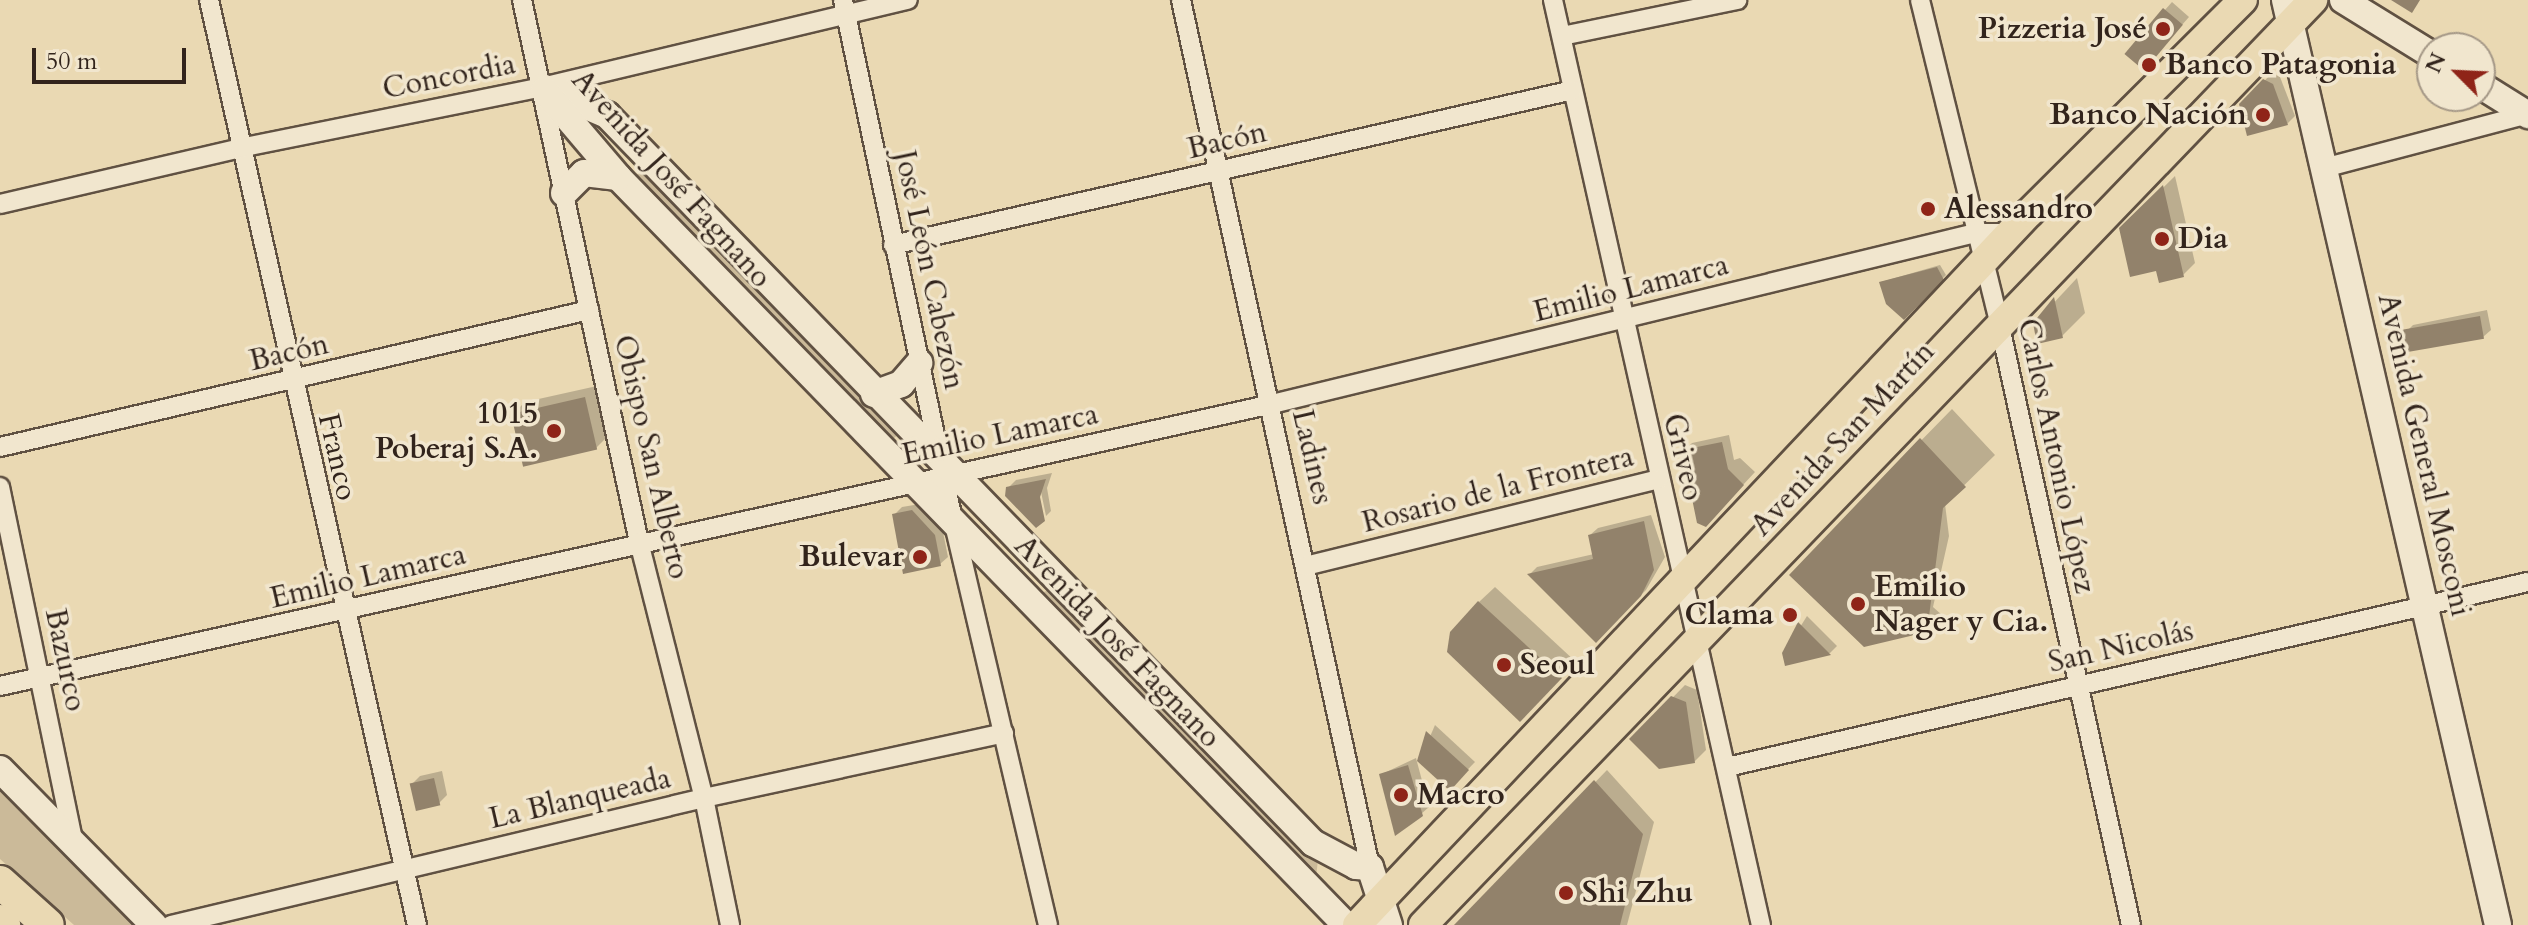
<!DOCTYPE html>
<meta charset="utf-8">
<style>
body{margin:0}
#map{position:relative;width:2528px;height:925px;overflow:hidden;background:#ead9b3;font-family:Cardo,serif}
div>[style]{position:absolute}
[style*='--x']{left:calc(var(--x)*1px);top:calc(var(--y)*1px);width:calc(var(--w)*1px);rotate:calc(var(--a)*1deg)}
.green>*{inset:0;background:#cbba99;transform-origin:0 0}
.shadow>*{inset:0;background:#0003}
.building>*{inset:0;background:#92826b;transform-origin:0 0}
.roads{filter:drop-shadow(2px 0 #605142) drop-shadow(-2px 0 #605142) drop-shadow(0 2px #605142) drop-shadow(0 -2px #605142)}
.street>*{height:18px;margin:-9px;padding:0 9px;transform-origin:9px;border-radius:9px;background:#f1e6ce}
.secondary>*{height:26px;margin:-13px;padding:0 13px;transform-origin:13px;border-radius:13px;background:#f1e6ce}
.primary>*{height:28px;margin:-14px;padding:0 14px;transform-origin:14px;border-radius:14px;background:#ead9b3}
.highway>*{height:32px;margin:-16px;padding:0 16px;transform-origin:16px;border-radius:16px;background:#ead9b3}
.dots>*{width:22px;height:22px;translate:-50% -50%;box-sizing:border-box;border:4px solid #f1e6ce;border-radius:50%}
span{translate:-50% -50%;white-space:nowrap;text-align:center;line-height:1.15;-webkit-text-stroke:7px #f1e6ce;paint-order:stroke}
.poi-label{font-size:30px;color:#32241c;font-weight:700}
.right{translate:-100% -50%;text-align:right}
.left{translate:0 -50%;text-align:left}
.street-label{font-size:30px;color:#32241c}
.north{position:absolute;left:2416px;top:32px;width:80px;height:80px;box-sizing:border-box;background:#f1e6ce;border:2px solid #a59887;border-radius:50%;rotate:294deg;font-size:22px;font-weight:700;line-height:32px;text-align:center;color:#32241c}
.north::after{content:'';display:block;margin:auto;width:28px;height:36px;background:#8f2418;clip-path:polygon(50% 0,100% 100%,50% 72%,0 100%)}
.scale{position:absolute;left:32px;top:48px;width:154px;height:36px;box-sizing:border-box;border:4px solid #32241c;border-top:0;padding-left:10px;font-size:24px;line-height:28px;white-space:nowrap;color:#32241c;-webkit-text-stroke:6px #f1e6ce;paint-order:stroke}
</style>
<div id="map">
<div class="green">
<i style="left:643px;top:169px;width:368px;height:9px;rotate:46deg"></i>
<i style="clip-path:polygon(1048px 590px,1318px 859px,1316px 878px,1040px 594px)"></i>
<i style="clip-path:polygon(0 783px,141px 925px,74px 925px,0 859px)"></i>
</div>
<div class="shadow">
<i style="clip-path:polygon(2172px 2px,2189px 17px,2151px 60px,2127px 53px)"></i>
<i style="clip-path:polygon(2272px 73px,2280px 77px,2295px 116px,2287px 124px,2241px 105px)"></i>
<i style="clip-path:polygon(2175px 176px,2195px 263px,2183px 275px,2157px 269px,2121px 229px)"></i>
<i style="clip-path:polygon(1940px 265px,1946px 275px,1904px 317px,1881px 282px)"></i>
<i style="clip-path:polygon(2077px 278px,2085px 313px,2062px 336px,2035px 323px)"></i>
<i style="clip-path:polygon(2487px 310px,2491px 330px,2483px 337px,2405px 333px,2413px 325px)"></i>
<i style="clip-path:polygon(597px 386px,608px 436px,596px 448px,513px 414px,525px 402px)"></i>
<i style="clip-path:polygon(1952px 409px,1995px 455px,1945px 504px,1949px 536px,1933px 607px,1942px 615px,1926px 631px,1865px 498px)"></i>
<i style="clip-path:polygon(1729px 435px,1734px 460px,1740px 458px,1755px 472px,1718px 512px,1684px 451px,1692px 443px)"></i>
<i style="clip-path:polygon(1052px 473px,1047px 488px,1051px 511px,1046px 516px,1040px 487px,1008px 488px,1016px 480px)"></i>
<i style="clip-path:polygon(920px 504px,942px 527px,948px 557px,940px 564px,894px 515px,902px 507px)"></i>
<i style="clip-path:polygon(1651px 515px,1665px 557px,1646px 590px,1596px 640px,1530px 574px,1537px 567px,1594px 554px,1590px 535px,1598px 528px)"></i>
<i style="clip-path:polygon(1495px 587px,1576px 662px,1520px 719px,1479px 602px)"></i>
<i style="clip-path:polygon(1807px 616px,1837px 646px,1830px 653px,1786px 663px,1784px 653px)"></i>
<i style="clip-path:polygon(1685px 685px,1697px 690px,1706px 750px,1694px 762px,1632px 739px)"></i>
<i style="clip-path:polygon(1435px 725px,1475px 762px,1450px 788px,1420px 760px)"></i>
<i style="clip-path:polygon(1416px 758px,1429px 807px,1421px 814px,1382px 774px)"></i>
<i style="clip-path:polygon(1607px 770px,1654px 822px,1627px 925px,1457px 925px)"></i>
<i style="clip-path:polygon(442px 771px,447px 795px,439px 803px,412px 784px,420px 776px)"></i>
</div>
<div class="building">
<i style="clip-path:polygon(2391px 0,2420px 0,2412px 13px)"></i>
<i style="left:2163px;top:8px;width:26px;height:60px;rotate:40deg"></i>
<i style="clip-path:polygon(2263px 79px,2273px 84px,2288px 125px,2247px 136px,2239px 104px)"></i>
<i style="clip-path:polygon(2163px 185px,2184px 277px,2159px 283px,2156px 271px,2130px 277px,2119px 228px)"></i>
<i style="clip-path:polygon(1937px 267px,1944px 280px,1904px 320px,1886px 304px,1879px 282px)"></i>
<i style="clip-path:polygon(2054px 297px,2063px 338px,2037px 344px,2033px 323px)"></i>
<i style="left:2480px;top:316px;width:23px;height:79px;rotate:80deg"></i>
<i style="left:585px;top:397px;width:54px;height:76px;rotate:77deg"></i>
<i style="clip-path:polygon(1920px 438px,1966px 487px,1943px 508px,1927px 632px,1864px 647px,1789px 575px)"></i>
<i style="clip-path:polygon(1722px 442px,1728px 469px,1744px 485px,1706px 527px,1697px 523px,1682px 450px)"></i>
<i style="clip-path:polygon(1046px 479px,1040px 497px,1045px 521px,1036px 528px,1005px 496px,1006px 487px)"></i>
<i style="clip-path:polygon(912px 510px,935px 535px,941px 566px,903px 574px,892px 514px)"></i>
<i style="clip-path:polygon(1644px 521px,1654px 570px,1641px 596px,1596px 643px,1527px 574px,1593px 559px,1588px 535px)"></i>
<i style="clip-path:polygon(1478px 601px,1562px 678px,1520px 722px,1447px 652px,1450px 632px)"></i>
<i style="clip-path:polygon(1798px 622px,1831px 655px,1785px 666px,1782px 653px)"></i>
<i style="clip-path:polygon(1671px 696px,1686px 702px,1695px 763px,1659px 769px,1629px 739px)"></i>
<i style="clip-path:polygon(1426px 731px,1469px 770px,1450px 791px,1417px 761px)"></i>
<i style="clip-path:polygon(1408px 765px,1423px 816px,1395px 836px,1379px 774px)"></i>
<i style="left:434px;top:778px;width:28px;height:25px;rotate:77deg"></i>
<i style="clip-path:polygon(1594px 780px,1643px 834px,1620px 925px,1454px 925px)"></i>
</div>
<div class="roads">
<div class="street">
<i style="--x:209;--y:0;--w:948;--a:77.33"></i>
<i style="--x:522;--y:0;--w:554;--a:77.82"></i>
<i style="--x:639;--y:542;--w:264;--a:75.8"></i>
<i style="--x:704;--y:798;--w:130;--a:78.4"></i>
<i style="--x:843;--y:0;--w:532;--a:78.06"></i>
<i style="--x:953;--y:520;--w:416;--a:76.8"></i>
<i style="--x:1181;--y:0;--w:887;--a:77.7"></i>
<i style="--x:1553;--y:0;--w:948;--a:77.33"></i>
<i style="--x:1920;--y:0;--w:332;--a:76.2"></i>
<i style="--x:1999;--y:322;--w:617;--a:77.65"></i>
<i style="--x:1562;--y:36;--w:179;--a:-11.6"></i>
<i style="--x:2324;--y:168;--w:211;--a:-14.8"></i>
<i style="--x:0;--y:204;--w:246;--a:-13.1"></i>
<i style="--x:240;--y:148;--w:308;--a:-11.4"></i>
<i style="--x:542;--y:87;--w:376;--a:-13.4"></i>
<i style="--x:893;--y:245;--w:697;--a:-12.84"></i>
<i style="--x:0;--y:447;--w:605;--a:-13.09"></i>
<i style="--x:0;--y:487;--w:365;--a:78.3"></i>
<i style="--x:1305;--y:566;--w:364;--a:-13.8"></i>
<i style="--x:0;--y:686;--w:1299;--a:-12.5"></i>
<i style="--x:1268;--y:405;--w:728;--a:-13.67"></i>
<i style="--x:1975;--y:233;--w:35;--a:0"></i>
<i style="--x:1727;--y:767;--w:822;--a:-13.01"></i>
<i style="--x:171;--y:925;--w:548;--a:-13.4"></i>
<i style="--x:704;--y:798;--w:307;--a:-12.2"></i>
</div>
<div class="secondary">
<i style="--x:2285;--y:0;--w:949;--a:77.03"></i>
<i style="--x:2343;--y:0;--w:105;--a:31.7"></i>
<i style="--x:2480;--y:85;--w:57;--a:32"></i>
<i style="--x:542;--y:87;--w:71;--a:23.3"></i>
<i style="--x:607;--y:115;--w:1014;--a:45.88"></i>
<i style="--x:1313;--y:843;--w:49;--a:28.1"></i>
<i style="--x:1356;--y:866;--w:14;--a:4"></i>
<i style="--x:1370;--y:867;--w:61;--a:71.9"></i>
<i style="--x:544;--y:90;--w:114;--a:49.6"></i>
<i style="--x:618;--y:177;--w:1044;--a:45.78"></i>
<i style="--x:564;--y:193;--w:28;--a:-45"></i>
<i style="--x:584;--y:173;--w:34;--a:7"></i>
<i style="--x:874;--y:394;--w:29;--a:-20"></i>
<i style="--x:901;--y:384;--w:28;--a:-49"></i>
<i style="--x:0;--y:769;--w:219;--a:45.4"></i>
</div>
<div class="primary">
<i style="--x:1357;--y:925;--w:979;--a:-46.66"></i>
<i style="--x:2029;--y:213;--w:302;--a:-44.9"></i>
<i style="--x:1423;--y:925;--w:1284;--a:-46.1"></i>
</div>
<div class="highway">
<i style="--x:0;--y:882;--w:64;--a:41.9"></i>
<i style="--x:0;--y:921;--w:6;--a:45"></i>
</div>
</div>
<div class="dots">
<i style="left:2163px;top:29px;background:#8f2418"></i>
<i style="left:2149px;top:65px;background:#8f2418"></i>
<i style="left:2263px;top:115px;background:#8f2418"></i>
<i style="left:1928px;top:209px;background:#8f2418"></i>
<i style="left:2162px;top:239px;background:#8f2418"></i>
<i style="left:554px;top:431px;background:#8f2418"></i>
<i style="left:920px;top:557px;background:#8f2418"></i>
<i style="left:1858px;top:604px;background:#8f2418"></i>
<i style="left:1790px;top:615px;background:#8f2418"></i>
<i style="left:1504px;top:665px;background:#8f2418"></i>
<i style="left:1401px;top:795px;background:#8f2418"></i>
<i style="left:1566px;top:893px;background:#8f2418"></i>
</div>
<div class="poi-label">
<span class="right" style="left:2147px;top:29px">Pizzeria José</span>
<span class="left" style="left:2165px;top:65px">Banco Patagonia</span>
<span class="right" style="left:2247px;top:115px">Banco Nación</span>
<span class="left" style="left:1944px;top:209px">Alessandro</span>
<span class="left" style="left:2178px;top:239px">Dia</span>
<span class="right" style="left:538px;top:431px">1015<br>Poberaj S.A.</span>
<span class="right" style="left:904px;top:557px">Bulevar</span>
<span class="left" style="left:1874px;top:604px">Emilio<br>Nager y Cia.</span>
<span class="right" style="left:1774px;top:615px">Clama</span>
<span class="left" style="left:1520px;top:665px">Seoul</span>
<span class="left" style="left:1417px;top:795px">Macro</span>
<span class="left" style="left:1582px;top:893px">Shi Zhu</span>
</div>
<div class="street-label">
<span style="left:449px;top:77px;rotate:-11deg">Concordia</span>
<span style="left:1227px;top:141px;rotate:-13deg">Bacón</span>
<span style="left:671px;top:179px;rotate:48deg">Avenida José Fagnano</span>
<span style="left:929px;top:270px;rotate:78deg">José León Cabezón</span>
<span style="left:1631px;top:289px;rotate:-14deg">Emilio Lamarca</span>
<span style="left:289px;top:353px;rotate:-13deg">Bacón</span>
<span style="left:1000px;top:435px;rotate:-12deg">Emilio Lamarca</span>
<span style="left:1843px;top:439px;rotate:-47deg">Avenida San Martín</span>
<span style="left:2424px;top:455px;rotate:77deg">Avenida General Mosconi</span>
<span style="left:2056px;top:456px;rotate:78deg">Carlos Antonio López</span>
<span style="left:337px;top:457px;rotate:77deg">Franco</span>
<span style="left:651px;top:457px;rotate:77deg">Obispo San Alberto</span>
<span style="left:1312px;top:457px;rotate:77deg">Ladines</span>
<span style="left:1683px;top:457px;rotate:77deg">Griveo</span>
<span style="left:1498px;top:490px;rotate:-14deg">Rosario de la Frontera</span>
<span style="left:368px;top:577px;rotate:-13deg">Emilio Lamarca</span>
<span style="left:1117px;top:642px;rotate:46deg">Avenida José Fagnano</span>
<span style="left:2121px;top:647px;rotate:-13deg">San Nicolás</span>
<span style="left:65px;top:660px;rotate:78deg">Bazurco</span>
<span style="left:580px;top:799px;rotate:-13deg">La Blanqueada</span>
</div>
<div class="north">N</div>
<div class="scale">50 m</div>
</div>
